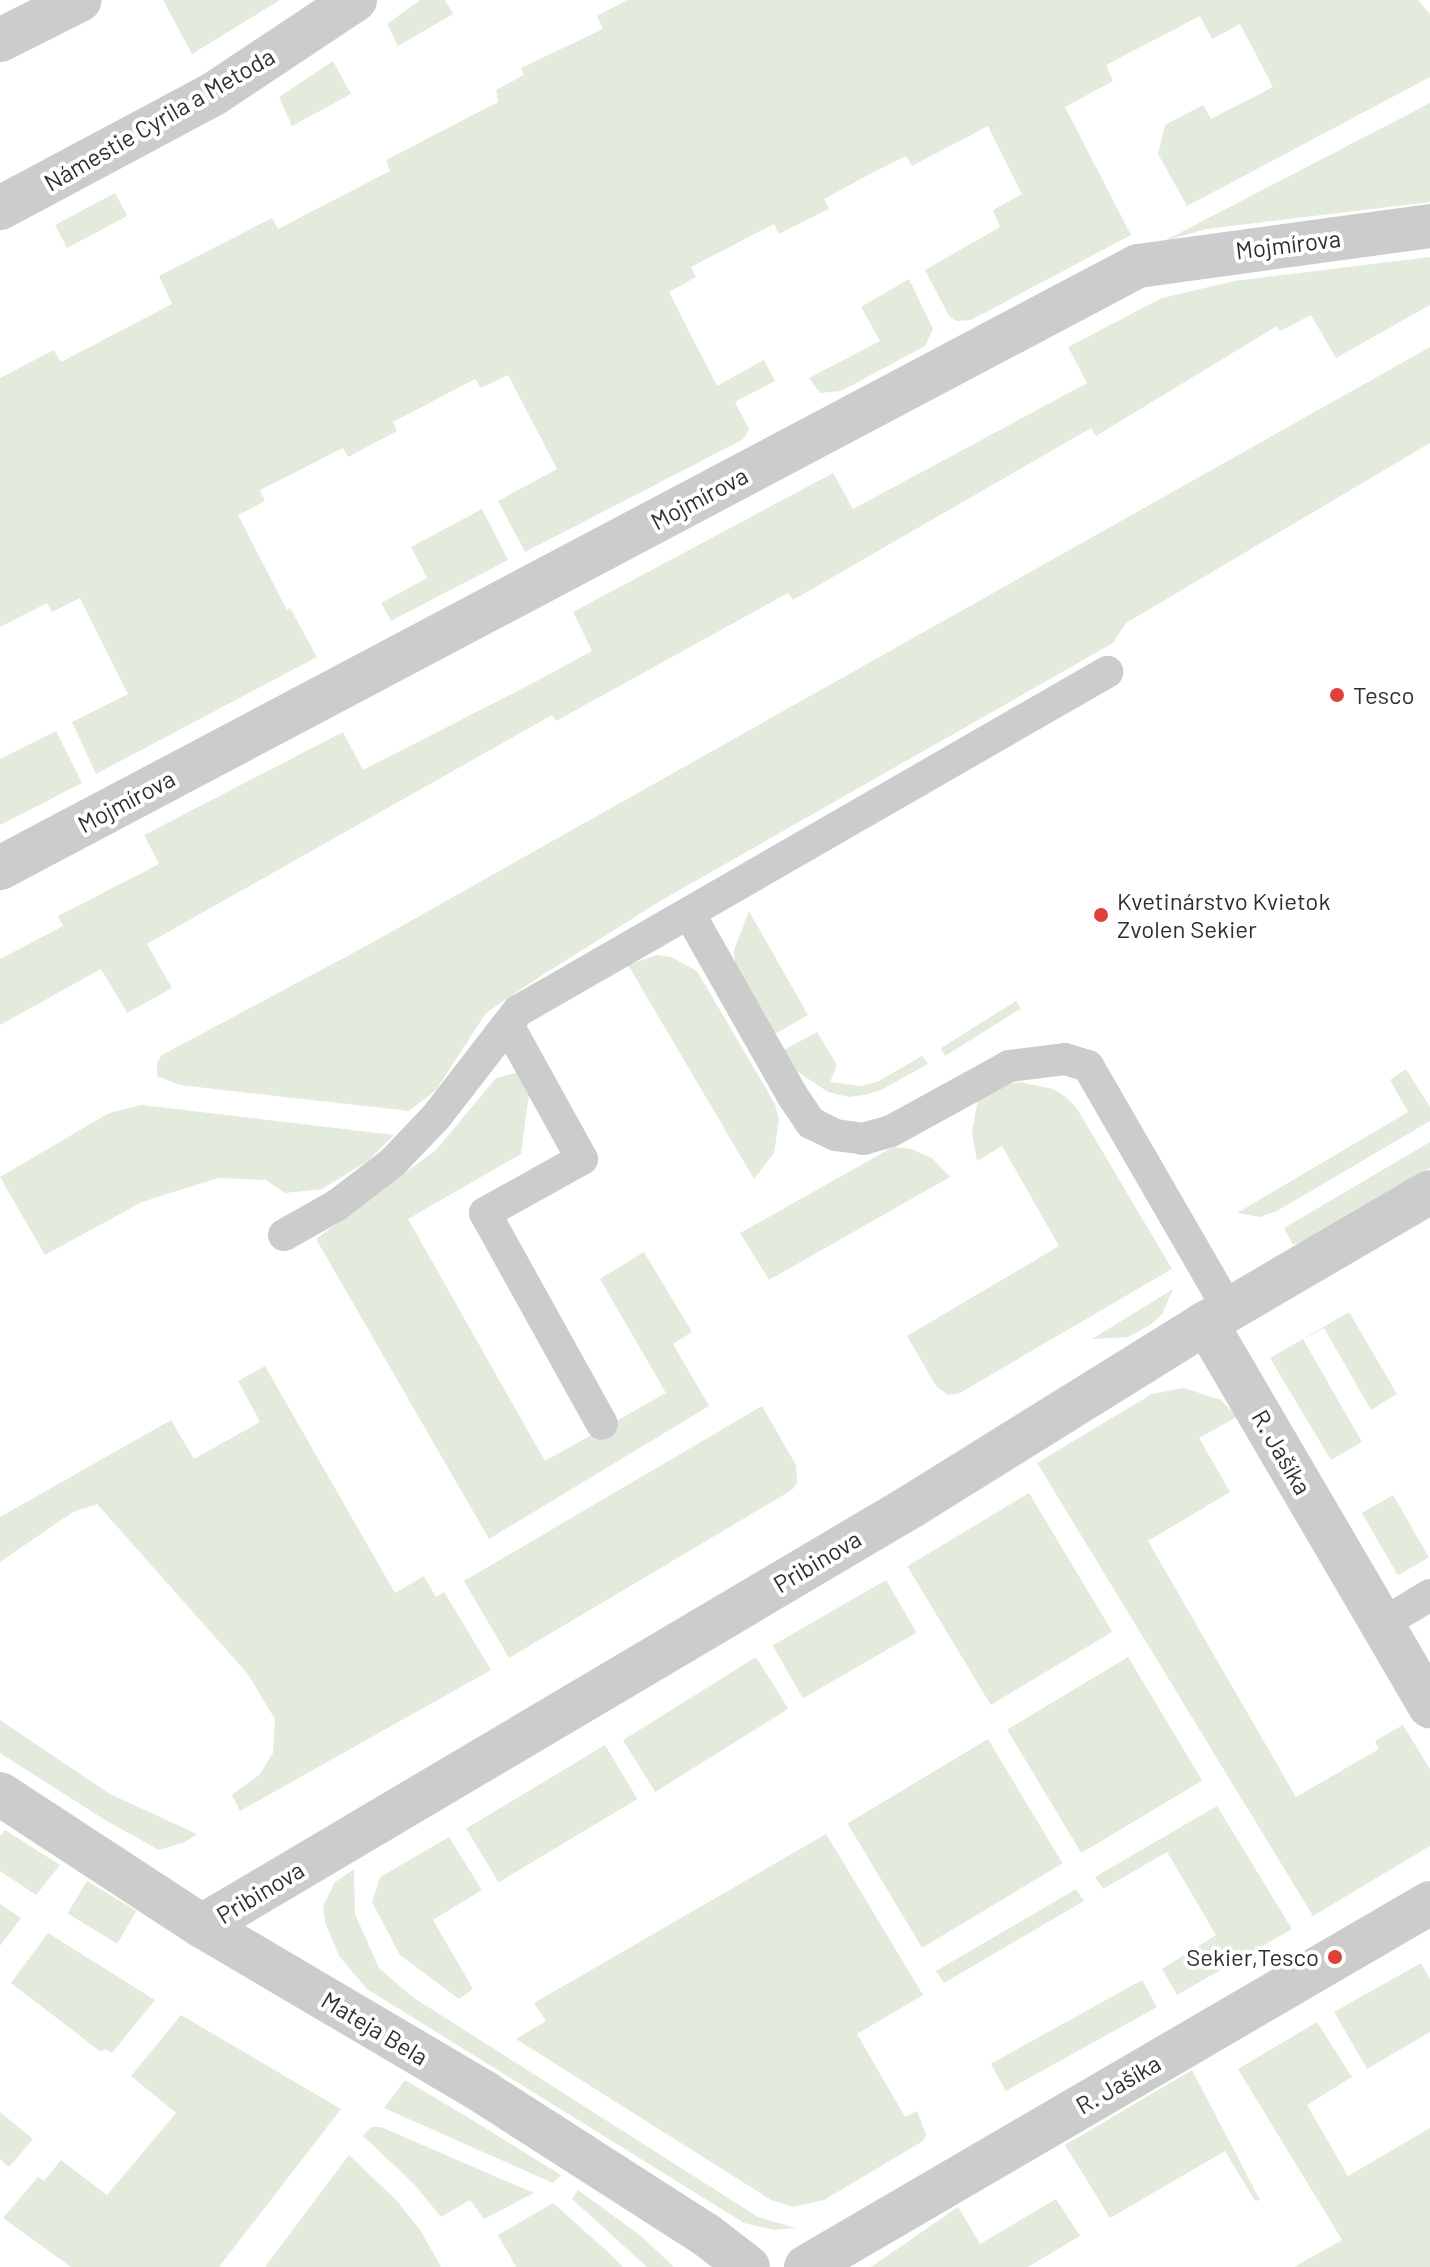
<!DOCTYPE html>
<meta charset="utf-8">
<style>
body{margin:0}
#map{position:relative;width:1430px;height:2267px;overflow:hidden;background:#fff;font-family:Barlow,sans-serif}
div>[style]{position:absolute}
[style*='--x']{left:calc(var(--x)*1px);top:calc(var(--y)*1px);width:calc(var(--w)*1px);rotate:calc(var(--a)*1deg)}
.green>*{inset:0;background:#e3ebdd;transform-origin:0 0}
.lane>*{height:32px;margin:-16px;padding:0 16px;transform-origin:16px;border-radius:16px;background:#ccc}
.street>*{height:44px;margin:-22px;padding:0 22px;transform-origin:22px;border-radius:22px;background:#ccc}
.dots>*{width:22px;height:22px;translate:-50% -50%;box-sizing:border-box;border:4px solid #fff;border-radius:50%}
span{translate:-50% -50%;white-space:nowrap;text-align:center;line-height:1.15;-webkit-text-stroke:8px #fff;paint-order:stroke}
.street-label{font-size:24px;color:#2f2f2f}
.poi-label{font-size:24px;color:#2f2f2f}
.left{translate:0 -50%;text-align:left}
.right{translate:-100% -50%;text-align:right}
</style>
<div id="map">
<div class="green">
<i style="clip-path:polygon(163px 0,280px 0,192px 54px)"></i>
<i style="clip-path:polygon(420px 0,445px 0,453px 14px,398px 46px,387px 24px)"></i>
<i style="clip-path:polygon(627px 0,1418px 0,1430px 14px,1430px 77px,1187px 206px,1158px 154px,1165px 125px,1203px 105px,1211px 119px,1273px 87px,1240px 24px,1212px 39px,1200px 16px,1106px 65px,1113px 81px,1065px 107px,1131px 235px,971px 320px,956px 321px,949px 316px,925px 270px,1000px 227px,993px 210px,1022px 194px,988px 126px,912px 166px,906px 156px,872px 173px,824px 199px,829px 209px,779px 234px,774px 224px,691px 267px,696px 277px,669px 292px,717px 386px,764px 360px,775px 381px,735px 402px,749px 429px,747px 434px,742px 440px,525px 552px,498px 501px,557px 469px,508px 375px,481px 388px,475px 379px,393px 422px,397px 431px,348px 457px,343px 448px,260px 490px,265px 501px,238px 515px,287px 610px,290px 608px,317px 657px,96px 774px,72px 722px,128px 694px,80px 598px,52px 612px,47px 603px,0 627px,0 378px,54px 350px,61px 362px,172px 304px,159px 276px,272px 218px,278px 229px,390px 171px,386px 160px,498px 102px,496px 90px,524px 75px,521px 68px,603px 29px,597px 16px)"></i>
<i style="clip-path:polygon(333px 61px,351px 94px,292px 126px,279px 97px)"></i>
<i style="clip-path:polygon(1430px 103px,1430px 202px,1206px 229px,1162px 242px)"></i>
<i style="left:115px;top:193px;width:26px;height:68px;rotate:62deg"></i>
<i style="clip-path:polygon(1430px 257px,1430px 305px,1336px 358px,1311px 315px,1280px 331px,1277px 326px,1096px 436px,1091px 428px,793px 600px,788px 593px,556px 721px,552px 715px,147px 944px,172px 988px,127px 1013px,101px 969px,0 1025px,0 959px,63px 926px,58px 916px,159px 864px,144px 835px,343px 732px,363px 770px,535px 682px,592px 651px,573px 612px,833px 473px,853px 509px,1087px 383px,1068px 347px,1162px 298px,1234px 281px)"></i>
<i style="clip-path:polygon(909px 279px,933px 329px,925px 346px,841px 391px,820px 393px,809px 378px,880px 341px,861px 307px)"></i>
<i style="clip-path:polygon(1430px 347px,1430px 443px,1126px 623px,1113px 643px,662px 900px,541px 976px,486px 1013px,436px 1090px,409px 1111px,180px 1085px,157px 1076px,157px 1062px,162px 1055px,366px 946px)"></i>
<i style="clip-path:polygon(482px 509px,508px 560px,391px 621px,381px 603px,427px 578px,411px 547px)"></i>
<i style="clip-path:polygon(56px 731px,82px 783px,0 825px,0 759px)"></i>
<i style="clip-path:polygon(749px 911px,808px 1015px,773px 1035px,735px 964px,734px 950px)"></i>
<i style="clip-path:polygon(657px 955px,671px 957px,697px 971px,775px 1104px,779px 1120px,774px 1153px,754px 1179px,628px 965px)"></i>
<i style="left:1016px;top:1001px;width:9px;height:89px;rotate:58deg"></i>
<i style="clip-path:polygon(817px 1032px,837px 1065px,830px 1082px,861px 1086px,877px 1082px,922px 1056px,928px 1064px,881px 1090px,864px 1095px,849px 1097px,828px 1092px,795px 1070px,782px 1051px)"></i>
<i style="clip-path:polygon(1406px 1069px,1430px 1107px,1430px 1121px,1277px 1211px,1260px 1217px,1237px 1213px,1408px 1112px,1390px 1080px)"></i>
<i style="clip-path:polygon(516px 1073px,530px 1086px,521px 1154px,408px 1219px,545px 1461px,666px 1393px,600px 1279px,644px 1252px,692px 1332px,673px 1344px,709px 1406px,489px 1539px,316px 1239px,436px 1150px,496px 1078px)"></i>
<i style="clip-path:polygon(1020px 1082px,1053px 1089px,1066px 1097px,1078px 1110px,1172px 1269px,958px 1394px,948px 1395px,936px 1386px,907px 1336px,1059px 1246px,1002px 1146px,977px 1161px,972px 1133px,978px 1098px,998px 1086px)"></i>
<i style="clip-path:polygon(142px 1105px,394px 1135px,368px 1161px,322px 1189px,285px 1193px,266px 1180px,218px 1178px,142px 1202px,45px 1255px,0 1177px,109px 1113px)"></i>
<i style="clip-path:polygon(1430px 1142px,1430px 1168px,1318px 1235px,1293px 1245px,1284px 1228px)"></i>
<i style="clip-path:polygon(893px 1147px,911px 1149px,932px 1158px,950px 1177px,769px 1280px,740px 1233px)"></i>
<i style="clip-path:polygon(1173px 1289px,1162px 1314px,1152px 1324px,1128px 1337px,1092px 1339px)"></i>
<i style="clip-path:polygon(1349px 1312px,1397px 1394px,1371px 1410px,1324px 1328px,1303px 1339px,1362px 1442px,1331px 1460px,1270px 1358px)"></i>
<i style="clip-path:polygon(265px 1366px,395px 1593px,424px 1576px,436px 1597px,444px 1592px,491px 1670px,240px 1811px,232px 1795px,259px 1775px,273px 1753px,275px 1719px,247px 1673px,97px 1504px,73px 1512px,0 1562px,0 1517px,171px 1420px,194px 1459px,260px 1422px,238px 1381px)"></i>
<i style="clip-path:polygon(1184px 1388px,1221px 1400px,1237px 1417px,1199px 1438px,1230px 1492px,1148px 1541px,1296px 1797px,1379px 1749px,1375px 1741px,1403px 1725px,1430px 1769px,1430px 1846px,1313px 1916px,1037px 1463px,1152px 1394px)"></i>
<i style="clip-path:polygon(762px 1406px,796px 1465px,797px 1483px,792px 1490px,509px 1658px,464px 1581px)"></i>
<i style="left:1029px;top:1493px;width:162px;height:142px;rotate:59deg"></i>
<i style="left:1393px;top:1495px;width:72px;height:36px;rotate:60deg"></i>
<i style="left:886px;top:1580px;width:61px;height:131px;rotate:60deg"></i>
<i style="left:756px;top:1657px;width:61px;height:157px;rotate:58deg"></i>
<i style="left:1128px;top:1657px;width:144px;height:141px;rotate:59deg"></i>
<i style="clip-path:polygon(0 1720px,110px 1794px,197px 1834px,185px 1842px,159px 1850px,105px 1820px,0 1753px)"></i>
<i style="left:988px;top:1739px;width:145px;height:164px;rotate:59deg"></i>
<i style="left:605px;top:1745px;width:63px;height:162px;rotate:59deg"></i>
<i style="clip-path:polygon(1217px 1806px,1292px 1929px,1177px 1995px,1162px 1969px,1216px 1935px,1167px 1852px,1103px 1889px,1095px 1877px)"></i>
<i style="clip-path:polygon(5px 1830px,60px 1865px,36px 1895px,0 1871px,0 1836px)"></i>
<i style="clip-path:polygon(826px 1834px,923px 1995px,857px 2034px,905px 2117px,917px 2111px,926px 2135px,923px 2141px,824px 2200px,793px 2207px,771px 2200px,516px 2039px,546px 2021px,534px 2003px)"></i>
<i style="clip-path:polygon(449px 1837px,482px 1890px,433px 1920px,473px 1989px,459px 1999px,400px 1955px,372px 1902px,380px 1877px)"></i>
<i style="clip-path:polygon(354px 1869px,355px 1914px,379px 1968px,411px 1996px,758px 2217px,796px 2228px,774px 2230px,744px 2223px,367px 1989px,339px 1956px,325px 1922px,323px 1907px,334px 1883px)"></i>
<i style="left:87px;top:1881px;width:58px;height:38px;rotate:31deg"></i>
<i style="clip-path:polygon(1076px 1889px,1084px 1901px,1012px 1943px,944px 1983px,936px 1971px)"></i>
<i style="clip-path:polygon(0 1904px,21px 1918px,0 1946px)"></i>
<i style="clip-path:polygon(48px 1933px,155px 2000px,112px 2053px,105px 2049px,101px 2052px,11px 1983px)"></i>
<i style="clip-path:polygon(1421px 1963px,1430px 1979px,1430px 2032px,1367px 2069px,1334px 2012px)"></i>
<i style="left:1142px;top:1980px;width:31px;height:173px;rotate:61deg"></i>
<i style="clip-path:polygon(181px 2015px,341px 2109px,219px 2267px,71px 2267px,3px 2218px,38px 2177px,44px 2181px,61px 2160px,107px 2195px,176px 2113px,131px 2076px)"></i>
<i style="clip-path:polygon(1317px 2022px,1352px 2077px,1307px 2105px,1348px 2176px,1430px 2128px,1430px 2267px,1294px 2267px,1342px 2240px,1238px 2069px)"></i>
<i style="clip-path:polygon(1192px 2070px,1260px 2200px,1255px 2201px,1225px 2151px,1110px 2218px,1065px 2145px)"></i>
<i style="clip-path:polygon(405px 2080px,469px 2118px,561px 2175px,553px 2183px,384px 2108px)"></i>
<i style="clip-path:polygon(0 2112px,33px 2139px,9px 2167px,0 2159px)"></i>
<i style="clip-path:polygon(371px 2127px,381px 2127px,534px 2193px,484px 2219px,470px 2200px,441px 2217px,414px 2184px,363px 2136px)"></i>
<i style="clip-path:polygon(349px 2155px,397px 2201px,421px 2231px,441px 2267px,265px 2267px)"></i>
<i style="clip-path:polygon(578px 2190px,641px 2236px,674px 2267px,647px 2267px,572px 2199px)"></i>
<i style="clip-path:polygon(1056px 2199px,1080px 2236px,1028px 2267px,871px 2267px,958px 2207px,980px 2244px)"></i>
<i style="clip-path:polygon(553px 2203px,608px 2252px,623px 2267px,516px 2267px,498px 2235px)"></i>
</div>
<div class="lane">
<i style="--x:689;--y:913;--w:209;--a:60.5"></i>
<i style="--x:792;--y:1095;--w:34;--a:56"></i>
<i style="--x:811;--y:1123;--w:28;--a:26"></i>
<i style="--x:836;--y:1135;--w:27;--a:8"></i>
<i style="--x:863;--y:1139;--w:29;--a:-16"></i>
<i style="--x:891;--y:1131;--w:135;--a:-28.8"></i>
<i style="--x:1009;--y:1066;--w:56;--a:-7.1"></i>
<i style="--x:1065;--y:1059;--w:24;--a:17"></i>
<i style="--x:1088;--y:1066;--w:282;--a:60"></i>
<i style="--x:508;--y:1025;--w:153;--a:61.1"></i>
<i style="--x:582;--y:1159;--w:111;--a:150.9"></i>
<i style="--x:485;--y:1213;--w:241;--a:61"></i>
<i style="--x:284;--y:1235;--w:61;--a:-29.5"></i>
<i style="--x:337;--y:1205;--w:69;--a:-37.4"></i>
<i style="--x:392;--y:1163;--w:64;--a:-46.3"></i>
<i style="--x:436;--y:1117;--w:134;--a:-52.3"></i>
<i style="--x:518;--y:1011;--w:680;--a:-29.92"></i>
<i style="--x:1382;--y:1624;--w:56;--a:-31.1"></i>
</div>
<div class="street">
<i style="--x:0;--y:40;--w:89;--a:-26.6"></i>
<i style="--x:0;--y:208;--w:244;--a:-28.1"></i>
<i style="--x:215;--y:93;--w:168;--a:-33.6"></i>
<i style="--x:0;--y:868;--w:1287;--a:-27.88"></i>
<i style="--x:1138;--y:266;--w:295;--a:-7.8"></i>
<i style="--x:1206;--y:1323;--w:444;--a:59.7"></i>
<i style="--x:0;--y:1794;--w:241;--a:33.2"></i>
<i style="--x:202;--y:1926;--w:329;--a:30.5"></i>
<i style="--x:485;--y:2093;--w:261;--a:32.7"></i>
<i style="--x:705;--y:2234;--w:54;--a:37.5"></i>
<i style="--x:202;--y:1926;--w:823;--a:-30.62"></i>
<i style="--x:910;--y:1507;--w:349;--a:-31.9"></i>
<i style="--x:1206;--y:1323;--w:259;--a:-30.3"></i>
<i style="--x:806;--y:2267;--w:722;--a:-30.26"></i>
</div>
<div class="dots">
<i style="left:1337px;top:695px;background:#df4037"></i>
<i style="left:1101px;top:915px;background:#df4037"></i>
<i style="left:1335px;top:1957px;background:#df4037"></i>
</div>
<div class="street-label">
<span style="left:159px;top:119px;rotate:-30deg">Námestie Cyrila a Metoda</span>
<span style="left:1288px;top:244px;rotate:-7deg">Mojmírova</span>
<span style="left:699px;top:498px;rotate:-28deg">Mojmírova</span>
<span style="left:126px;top:801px;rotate:-28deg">Mojmírova</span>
<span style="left:1282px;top:1452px;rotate:60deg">R. Jašíka</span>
<span style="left:817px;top:1561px;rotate:-31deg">Pribinova</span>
<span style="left:260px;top:1892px;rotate:-31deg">Pribinova</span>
<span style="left:375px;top:2028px;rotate:31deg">Mateja Bela</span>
<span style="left:1118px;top:2084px;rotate:-30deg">R. Jašíka</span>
</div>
<div class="poi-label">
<span class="left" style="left:1353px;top:695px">Tesco</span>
<span class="left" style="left:1117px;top:915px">Kvetinárstvo Kvietok<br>Zvolen Sekier</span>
<span class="right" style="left:1319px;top:1957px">Sekier,Tesco</span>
</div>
</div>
